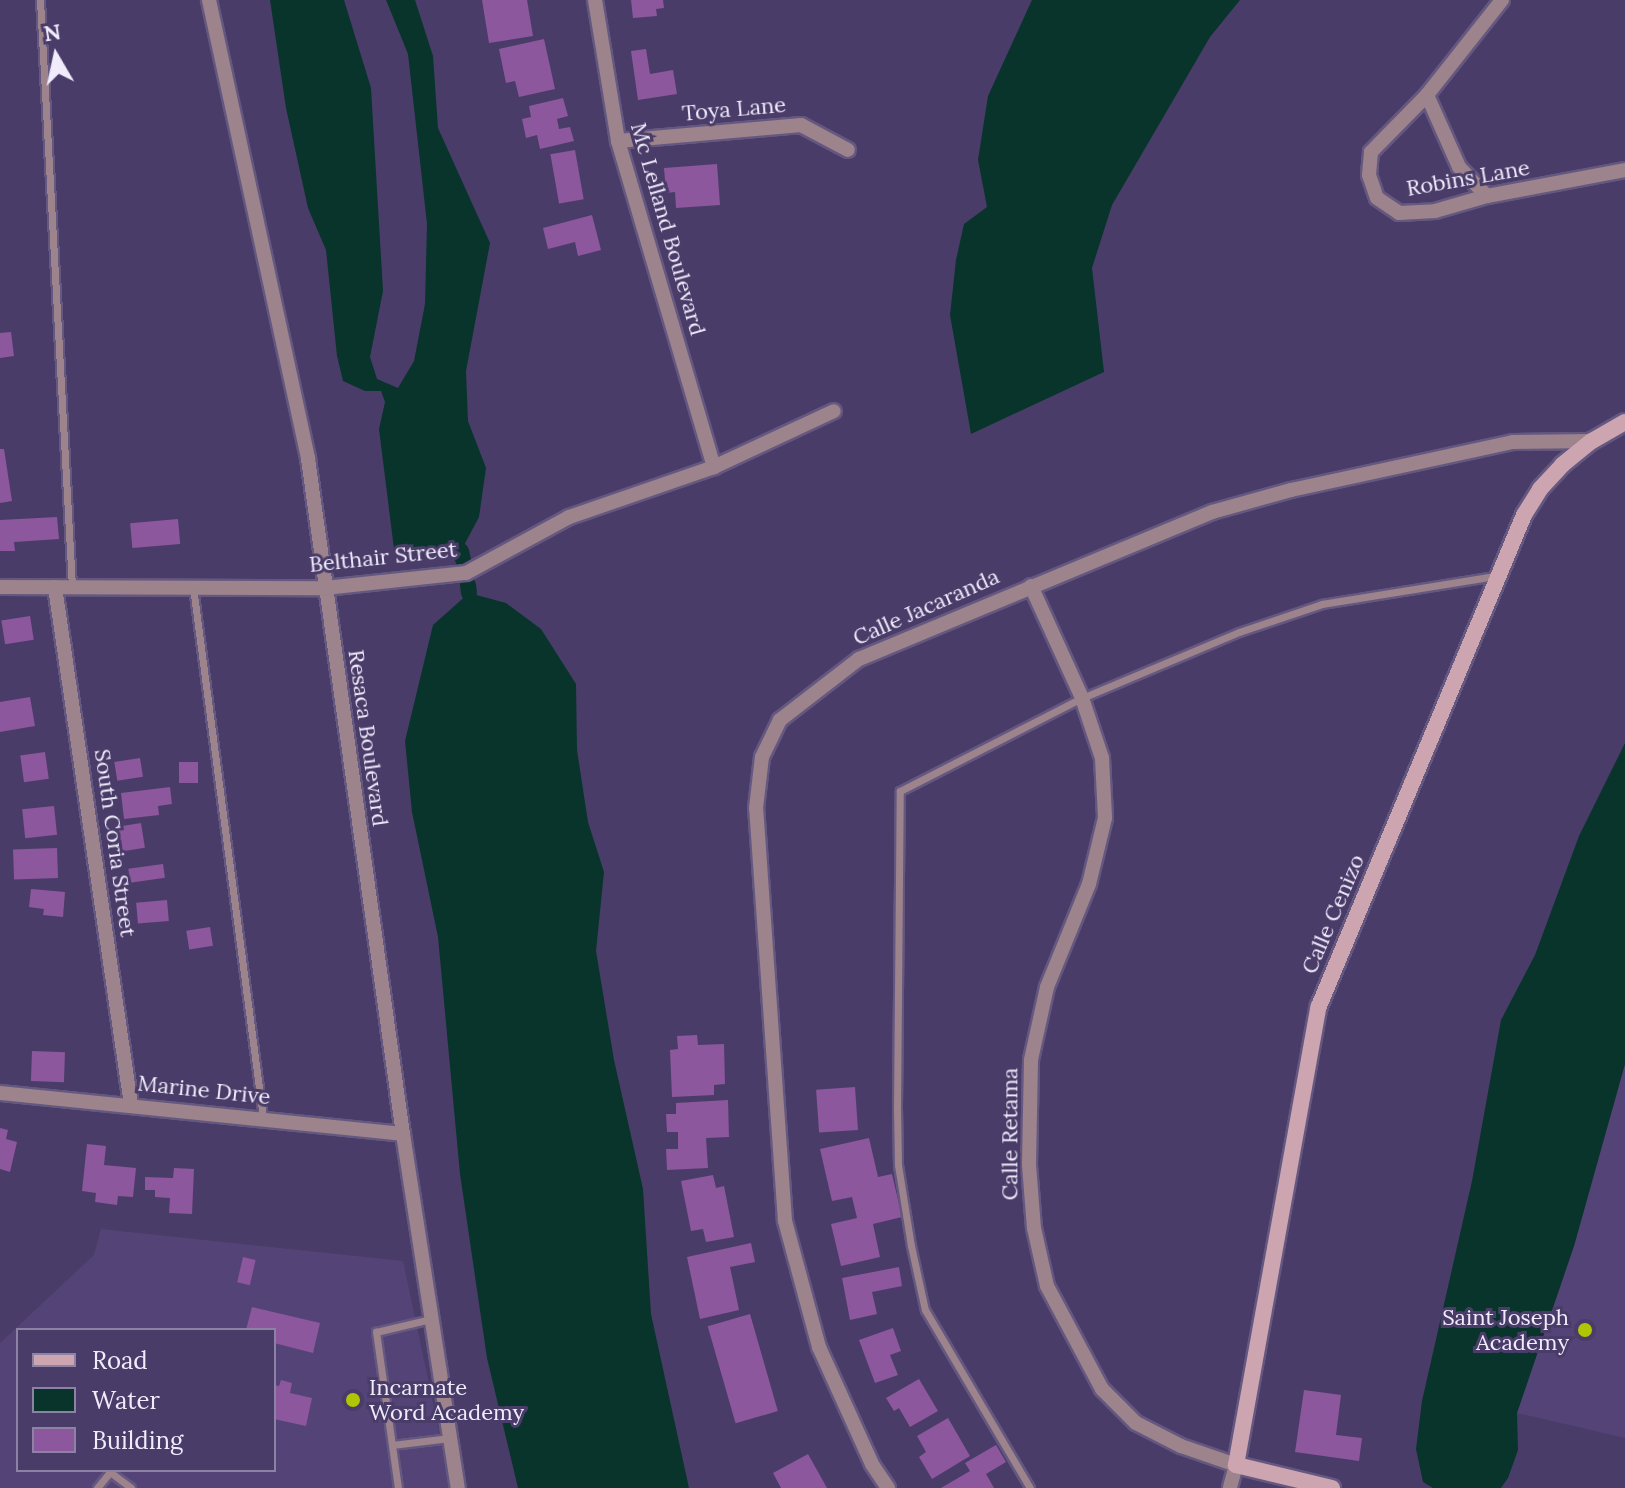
<!DOCTYPE html>
<style>
body{margin:0}
#map{position:relative;width:1625px;height:1488px;overflow:hidden;background:#4a3c68;font-family:Lora,serif}
div>[style]{position:absolute}
[style*='--x']{left:calc(var(--x)*1px);top:calc(var(--y)*1px);width:calc(var(--w)*1px);rotate:calc(var(--a)*1deg)}
.built>*{inset:0;background:#544376}
.water>*{inset:0;background:#08342c}
.canal>*{height:16px;margin:-8px;padding:0 8px;transform-origin:8px;border-radius:8px;background:#08342c}
.building>*{inset:0;background:#8c579d;transform-origin:0 0}
.roads{filter:drop-shadow(2px 0 #655880) drop-shadow(-2px 0 #655880) drop-shadow(0 2px #655880) drop-shadow(0 -2px #655880)}
.lane>*{height:7px;margin:-3.5px;padding:0 3.5px;transform-origin:3.5px;border-radius:3.5px;background:#9d838b}
.street>*{height:14px;margin:-7px;padding:0 7px;transform-origin:7px;border-radius:7px;background:#9d838b}
.secondary>*{height:16px;margin:-8px;padding:0 8px;transform-origin:8px;border-radius:8px;background:#cda5b1}
.dots>*{width:22px;height:22px;translate:-50% -50%;box-sizing:border-box;border:4px solid #4a3c68;border-radius:50%}
span{translate:-50% -50%;white-space:nowrap;text-align:center;line-height:1.15;-webkit-text-stroke:6px #4a3c68;paint-order:stroke}
.street-label{font-size:22px;color:#f0ecfc}
.poi-label{font-size:22px;color:#f0ecfc}
.right{translate:-100% -50%;text-align:right}
.left{translate:0 -50%;text-align:left}
.legend{position:absolute;left:16px;top:1328px;width:260px;height:144px;box-sizing:border-box;background:#4a3c68;border:2px solid #8c82a3;margin:0;padding:10px 14px;list-style:none;font-size:24px;color:#f0ecfc}
.legend li{display:flex;align-items:center;gap:16px;height:40px}
.legend b{width:40px;border:2px solid #8c82a3}
.north{position:absolute;left:16px;top:16px;width:80px;height:80px;-webkit-text-stroke:6px #4a3c68;paint-order:stroke;rotate:351deg;font-size:22px;font-weight:700;line-height:32px;text-align:center;color:#f0ecfc}
.north::after{content:'';display:block;margin:auto;width:28px;height:36px;background:#f0ecfc;clip-path:polygon(50% 0,100% 100%,50% 72%,0 100%)}
</style>
<div id="map">
<div class="built">
<i style="clip-path:polygon(1625px 1064px,1625px 1438px,1517px 1413px,1574px 1246px)"></i>
<i style="clip-path:polygon(evenodd,101px 1229px,403px 1261px,451px 1488px,0 1488px,0 1343px,94px 1255px,101px 1229px,18px 1330px,274px 1330px,274px 1470px,18px 1470px,18px 1330px)"></i>
</div>
<div class="water">
<i style="clip-path:polygon(270px 0,344px 0,371px 88px,383px 291px,370px 357px,377px 379px,398px 388px,414px 361px,425px 304px,427px 224px,408px 54px,386px 0,415px 0,433px 56px,438px 128px,490px 243px,466px 371px,468px 421px,486px 468px,479px 517px,461px 551px,450px 558px,395px 557px,379px 429px,385px 402px,381px 391px,365px 391px,343px 381px,337px 356px,326px 250px,308px 208px,286px 108px)"></i>
<i style="clip-path:polygon(1032px 0,1240px 0,1210px 37px,1112px 205px,1092px 268px,1104px 372px,971px 434px,950px 315px,956px 260px,964px 224px,987px 207px,978px 160px,988px 96px)"></i>
<i style="clip-path:polygon(469px 593px,506px 603px,541px 629px,576px 684px,577px 750px,588px 822px,604px 872px,596px 951px,614px 1060px,643px 1189px,651px 1314px,689px 1488px,518px 1488px,487px 1358px,460px 1174px,438px 937px,412px 812px,405px 741px,433px 625px)"></i>
<i style="clip-path:polygon(1625px 743px,1625px 1064px,1574px 1246px,1517px 1413px,1518px 1450px,1508px 1478px,1501px 1488px,1433px 1488px,1423px 1482px,1416px 1449px,1422px 1401px,1472px 1181px,1501px 1020px,1535px 955px,1579px 836px)"></i>
</div>
<div class="canal">
<i style="--x:461;--y:551;--w:9;--a:77"></i>
<i style="--x:468;--y:585;--w:8;--a:83"></i>
</div>
<div class="building">
<i style="clip-path:polygon(482px 0,527px 0,533px 36px,489px 43px)"></i>
<i style="clip-path:polygon(631px 0,663px 0,664px 8px,656px 9px,657px 16px,633px 18px)"></i>
<i style="clip-path:polygon(544px 39px,555px 89px,519px 97px,515px 81px,506px 83px,499px 49px)"></i>
<i style="clip-path:polygon(646px 49px,650px 74px,673px 70px,677px 94px,638px 100px,631px 51px)"></i>
<i style="clip-path:polygon(563px 98px,568px 116px,557px 119px,559px 129px,570px 127px,574px 141px,540px 149px,537px 135px,526px 138px,522px 119px,531px 117px,529px 106px)"></i>
<i style="left:575px;top:150px;width:50px;height:25px;rotate:80deg"></i>
<i style="clip-path:polygon(717px 164px,720px 205px,676px 208px,675px 192px,666px 193px,664px 168px)"></i>
<i style="clip-path:polygon(592px 215px,601px 250px,578px 256px,575px 242px,548px 249px,543px 228px)"></i>
<i style="clip-path:polygon(11px 332px,14px 356px,0 358px,0 333px)"></i>
<i style="clip-path:polygon(0 449px,4px 449px,12px 501px,0 503px)"></i>
<i style="clip-path:polygon(57px 517px,59px 539px,14px 542px,15px 551px,0 551px,0 520px)"></i>
<i style="left:178px;top:519px;width:25px;height:48px;rotate:85deg"></i>
<i style="left:30px;top:616px;width:24px;height:29px;rotate:81deg"></i>
<i style="clip-path:polygon(30px 697px,35px 726px,0 732px,0 702px)"></i>
<i style="left:45px;top:752px;width:27px;height:25px;rotate:82deg"></i>
<i style="left:140px;top:758px;width:19px;height:26px;rotate:81deg"></i>
<i style="left:198px;top:762px;width:21px;height:19px;rotate:90deg"></i>
<i style="clip-path:polygon(170px 787px,172px 804px,158px 806px,159px 815px,124px 819px,121px 793px)"></i>
<i style="left:54px;top:806px;width:29px;height:32px;rotate:84deg"></i>
<i style="left:141px;top:823px;width:25px;height:24px;rotate:81deg"></i>
<i style="left:57px;top:848px;width:30px;height:44px;rotate:88deg"></i>
<i style="left:163px;top:864px;width:14px;height:35px;rotate:82deg"></i>
<i style="clip-path:polygon(31px 889px,65px 892px,63px 917px,43px 915px,44px 909px,29px 907px)"></i>
<i style="left:167px;top:900px;width:21px;height:31px;rotate:85deg"></i>
<i style="left:210px;top:927px;width:19px;height:24px;rotate:81deg"></i>
<i style="clip-path:polygon(697px 1035px,698px 1045px,724px 1044px,725px 1084px,714px 1085px,714px 1095px,672px 1097px,670px 1050px,678px 1049px,677px 1036px)"></i>
<i style="left:32px;top:1051px;width:33px;height:30px;rotate:2deg"></i>
<i style="left:855px;top:1087px;width:43px;height:39px;rotate:86deg"></i>
<i style="clip-path:polygon(728px 1100px,729px 1137px,706px 1138px,708px 1168px,667px 1170px,666px 1149px,678px 1149px,678px 1132px,667px 1132px,666px 1114px,676px 1114px,676px 1103px)"></i>
<i style="clip-path:polygon(0 1128px,8px 1130px,6px 1139px,17px 1142px,10px 1172px,0 1169px)"></i>
<i style="clip-path:polygon(869px 1138px,878px 1177px,892px 1174px,902px 1217px,873px 1224px,880px 1257px,841px 1266px,831px 1224px,857px 1218px,852px 1197px,832px 1201px,820px 1149px)"></i>
<i style="clip-path:polygon(87px 1144px,106px 1146px,104px 1165px,136px 1168px,133px 1197px,118px 1196px,117px 1205px,95px 1202px,96px 1193px,82px 1191px)"></i>
<i style="clip-path:polygon(174px 1168px,194px 1169px,192px 1214px,169px 1213px,170px 1198px,155px 1197px,155px 1190px,145px 1190px,145px 1177px,173px 1178px)"></i>
<i style="clip-path:polygon(713px 1175px,716px 1188px,724px 1186px,734px 1237px,706px 1242px,703px 1229px,691px 1231px,681px 1181px)"></i>
<i style="clip-path:polygon(751px 1243px,755px 1262px,730px 1267px,739px 1310px,700px 1319px,687px 1257px)"></i>
<i style="left:243px;top:1257px;width:13px;height:26px;rotate:13deg"></i>
<i style="clip-path:polygon(899px 1267px,902px 1286px,872px 1292px,877px 1314px,850px 1320px,842px 1278px)"></i>
<i style="clip-path:polygon(252px 1307px,320px 1323px,313px 1353px,274px 1343px,274px 1330px,246px 1330px)"></i>
<i style="left:750px;top:1314px;width:101px;height:44px;rotate:74deg"></i>
<i style="clip-path:polygon(893px 1328px,901px 1351px,890px 1355px,898px 1375px,875px 1383px,859px 1340px)"></i>
<i style="clip-path:polygon(919px 1379px,938px 1411px,910px 1427px,899px 1408px,894px 1411px,886px 1398px)"></i>
<i style="clip-path:polygon(281px 1380px,292px 1383px,290px 1393px,312px 1398px,306px 1426px,274px 1419px,274px 1385px,279px 1386px)"></i>
<i style="clip-path:polygon(1304px 1390px,1341px 1395px,1336px 1435px,1362px 1438px,1359px 1461px,1295px 1452px)"></i>
<i style="clip-path:polygon(948px 1418px,970px 1456px,932px 1479px,919px 1457px,926px 1452px,917px 1436px)"></i>
<i style="clip-path:polygon(996px 1445px,1006px 1462px,986px 1474px,994px 1488px,941px 1488px,970px 1471px,965px 1463px)"></i>
<i style="clip-path:polygon(808px 1454px,827px 1488px,781px 1488px,773px 1473px)"></i>
</div>
<div class="roads">
<div class="lane">
<i style="--x:40;--y:0;--w:588;--a:86.88"></i>
<i style="--x:193;--y:587;--w:536;--a:82.49"></i>
<i style="--x:392;--y:1445;--w:58;--a:-6.9"></i>
<i style="--x:97;--y:1488;--w:21;--a:-51"></i>
<i style="--x:110;--y:1472;--w:26;--a:37"></i>
<i style="--x:398;--y:1488;--w:158;--a:-98"></i>
<i style="--x:376;--y:1332;--w:57;--a:-13.3"></i>
<i style="--x:1030;--y:1488;--w:207;--a:-120.5"></i>
<i style="--x:925;--y:1310;--w:66;--a:-102.3"></i>
<i style="--x:911;--y:1246;--w:82;--a:-99.1"></i>
<i style="--x:898;--y:1165;--w:57;--a:-91"></i>
<i style="--x:897;--y:1108;--w:317;--a:-89.5"></i>
<i style="--x:900;--y:791;--w:204;--a:-27.1"></i>
<i style="--x:1082;--y:698;--w:170;--a:-22.8"></i>
<i style="--x:1239;--y:632;--w:88;--a:-18.6"></i>
<i style="--x:1322;--y:604;--w:175;--a:-9.2"></i>
</div>
<div class="street">
<i style="--x:209;--y:0;--w:470;--a:77.8"></i>
<i style="--x:308;--y:459;--w:682;--a:81.99"></i>
<i style="--x:403;--y:1134;--w:358;--a:81.2"></i>
<i style="--x:595;--y:0;--w:143;--a:80.7"></i>
<i style="--x:618;--y:141;--w:340;--a:73.6"></i>
<i style="--x:1502;--y:0;--w:121;--a:128.3"></i>
<i style="--x:1427;--y:95;--w:80;--a:134.5"></i>
<i style="--x:1371;--y:152;--w:23;--a:95"></i>
<i style="--x:1369;--y:175;--w:24;--a:71"></i>
<i style="--x:1377;--y:198;--w:27;--a:34"></i>
<i style="--x:1399;--y:213;--w:36;--a:-3"></i>
<i style="--x:1435;--y:211;--w:54;--a:-16.1"></i>
<i style="--x:1487;--y:196;--w:140;--a:-10.7"></i>
<i style="--x:1427;--y:95;--w:79;--a:66"></i>
<i style="--x:1459;--y:167;--w:40;--a:46"></i>
<i style="--x:618;--y:141;--w:184;--a:-5"></i>
<i style="--x:801;--y:125;--w:53;--a:28"></i>
<i style="--x:1031;--y:586;--w:123;--a:65.5"></i>
<i style="--x:1082;--y:698;--w:63;--a:71.6"></i>
<i style="--x:1102;--y:758;--w:60;--a:87.1"></i>
<i style="--x:1105;--y:818;--w:68;--a:103.6"></i>
<i style="--x:1089;--y:884;--w:111;--a:112.2"></i>
<i style="--x:1047;--y:987;--w:75;--a:102.4"></i>
<i style="--x:1031;--y:1060;--w:105;--a:91.1"></i>
<i style="--x:1029;--y:1165;--w:63;--a:85.5"></i>
<i style="--x:1034;--y:1228;--w:59;--a:77.4"></i>
<i style="--x:1047;--y:1286;--w:117;--a:61.9"></i>
<i style="--x:1102;--y:1389;--w:48;--a:45"></i>
<i style="--x:1136;--y:1423;--w:51;--a:27.1"></i>
<i style="--x:1181;--y:1446;--w:58;--a:19.1"></i>
<i style="--x:1236;--y:1465;--w:24;--a:105"></i>
<i style="--x:0;--y:587;--w:325;--a:0.2"></i>
<i style="--x:325;--y:588;--w:142;--a:-6.1"></i>
<i style="--x:466;--y:573;--w:117;--a:-28.5"></i>
<i style="--x:569;--y:517;--w:153;--a:-19"></i>
<i style="--x:714;--y:467;--w:132;--a:-25"></i>
<i style="--x:55;--y:587;--w:524;--a:81.65"></i>
<i style="--x:0;--y:1093;--w:405;--a:5.8"></i>
<i style="--x:888;--y:1488;--w:29;--a:-124"></i>
<i style="--x:872;--y:1464;--w:128;--a:-114.4"></i>
<i style="--x:819;--y:1347;--w:131;--a:-105.1"></i>
<i style="--x:785;--y:1221;--w:414;--a:-94"></i>
<i style="--x:756;--y:808;--w:51;--a:-83.3"></i>
<i style="--x:762;--y:757;--w:41;--a:-64.1"></i>
<i style="--x:780;--y:720;--w:100;--a:-37.7"></i>
<i style="--x:859;--y:659;--w:382;--a:-22.6"></i>
<i style="--x:1212;--y:512;--w:82;--a:-15.6"></i>
<i style="--x:1291;--y:490;--w:227;--a:-12.2"></i>
<i style="--x:1513;--y:442;--w:79;--a:-0.7"></i>
</div>
<div class="secondary">
<i style="--x:1332;--y:1488;--w:99;--a:-166.5"></i>
<i style="--x:1236;--y:1465;--w:466;--a:-79.8"></i>
<i style="--x:1319;--y:1006;--w:532;--a:-67.34"></i>
<i style="--x:1524;--y:515;--w:31;--a:-58"></i>
<i style="--x:1540;--y:489;--w:33;--a:-47"></i>
<i style="--x:1562;--y:465;--w:38;--a:-39"></i>
<i style="--x:1592;--y:441;--w:38;--a:-30"></i>
</div>
</div>
<div class="dots">
<i style="left:1585px;top:1330px;background:#afc505"></i>
<i style="left:353px;top:1400px;background:#afc505"></i>
</div>
<div class="street-label">
<span style="left:734px;top:109px;rotate:-5deg">Toya Lane</span>
<span style="left:1468px;top:178px;rotate:-10deg">Robins Lane</span>
<span style="left:668px;top:229px;rotate:74deg">Mc Lelland Boulevard</span>
<span style="left:383px;top:557px;rotate:-6deg">Belthair Street</span>
<span style="left:926px;top:607px;rotate:-24deg">Calle Jacaranda</span>
<span style="left:368px;top:738px;rotate:82deg">Resaca Boulevard</span>
<span style="left:115px;top:843px;rotate:82deg">South Coria Street</span>
<span style="left:1333px;top:914px;rotate:-67deg">Calle Cenizo</span>
<span style="left:204px;top:1090px;rotate:6deg">Marine Drive</span>
<span style="left:1010px;top:1134px;rotate:-90deg">Calle Retama</span>
</div>
<div class="poi-label">
<span class="right" style="left:1569px;top:1330px">Saint Joseph<br>Academy</span>
<span class="left" style="left:369px;top:1400px">Incarnate<br>Word Academy</span>
</div>
<ul class="legend">
<li><b style="height:10px;background:#cda5b1"></b>Road</li>
<li><b style="height:22px;background:#08342c"></b>Water</li>
<li><b style="height:22px;background:#8c579d"></b>Building</li>
</ul>
<div class="north">N</div>
</div>
